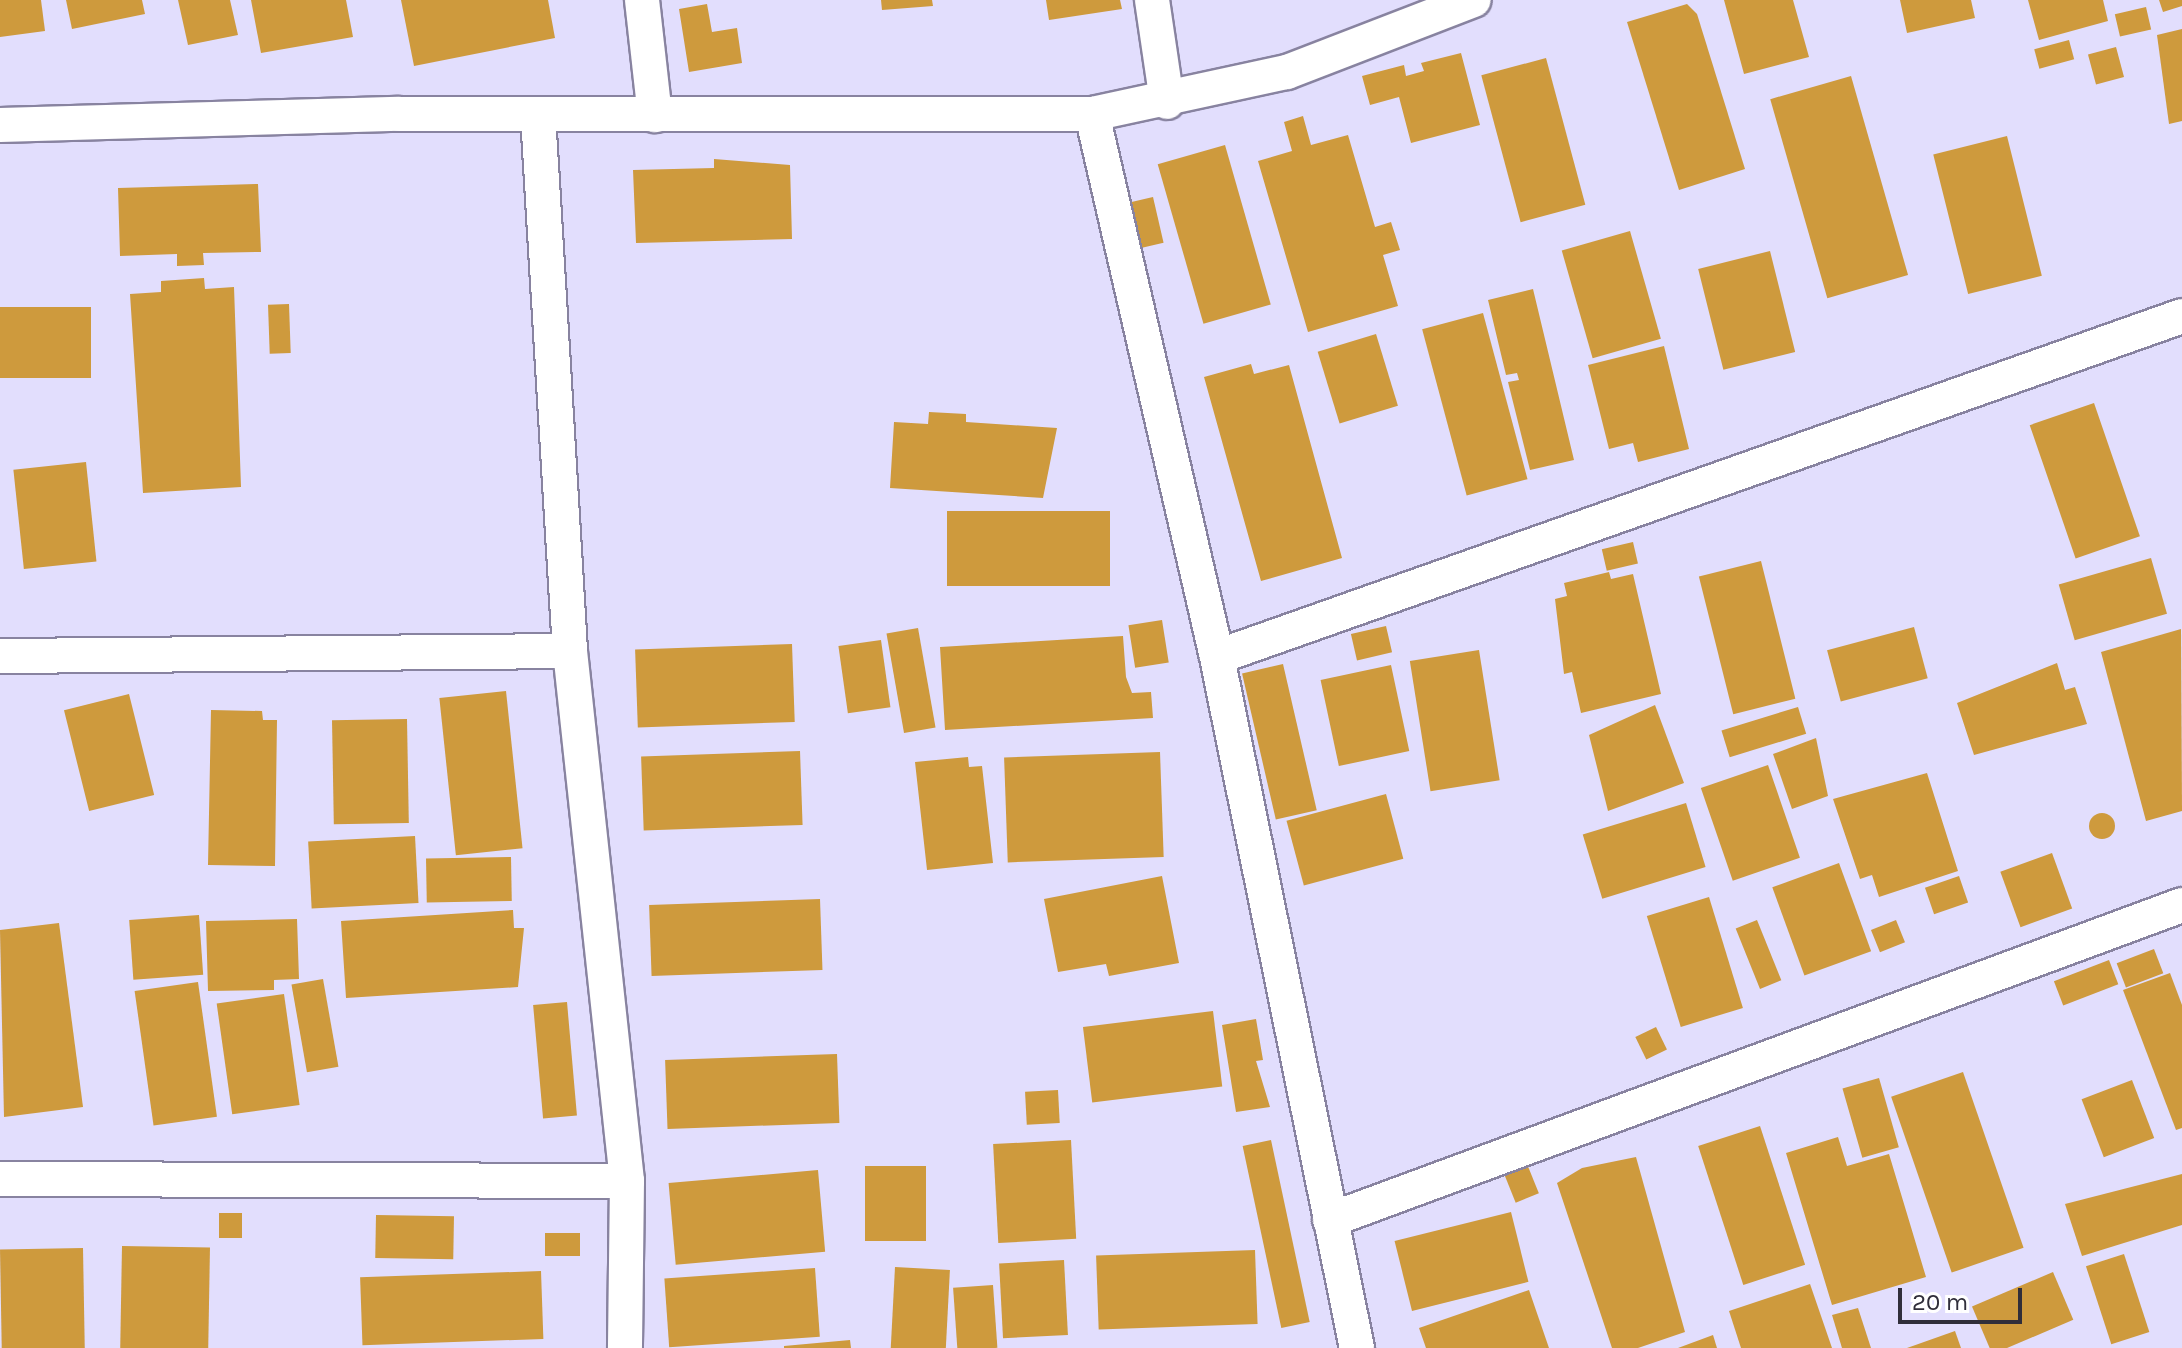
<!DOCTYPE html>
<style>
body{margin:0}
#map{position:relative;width:2182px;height:1348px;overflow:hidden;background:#e2defd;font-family:Karla,sans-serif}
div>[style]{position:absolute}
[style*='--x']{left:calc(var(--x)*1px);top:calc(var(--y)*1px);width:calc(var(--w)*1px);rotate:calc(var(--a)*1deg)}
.building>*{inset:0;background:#ce9a3d;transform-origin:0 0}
.round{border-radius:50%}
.roads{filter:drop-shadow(2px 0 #8883a0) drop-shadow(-2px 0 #8883a0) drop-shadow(0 2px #8883a0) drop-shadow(0 -2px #8883a0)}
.street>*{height:34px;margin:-17px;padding:0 17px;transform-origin:17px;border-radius:17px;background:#fff}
span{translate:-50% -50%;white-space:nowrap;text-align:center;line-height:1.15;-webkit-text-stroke:7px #fff;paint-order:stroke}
.scale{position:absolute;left:1898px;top:1288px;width:124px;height:36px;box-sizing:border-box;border:4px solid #302e3a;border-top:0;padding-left:10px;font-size:24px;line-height:28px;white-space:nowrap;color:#302e3a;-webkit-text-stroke:6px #fff;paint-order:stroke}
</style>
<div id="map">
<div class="building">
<i style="clip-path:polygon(0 0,41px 0,45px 31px,0 37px)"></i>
<i style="clip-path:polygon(66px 0,142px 0,145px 14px,72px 29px)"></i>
<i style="clip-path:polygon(178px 0,230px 0,238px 35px,188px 45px)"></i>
<i style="clip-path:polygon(251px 0,346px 0,353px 37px,261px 53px)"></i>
<i style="clip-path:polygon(401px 0,548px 0,555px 38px,414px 66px)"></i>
<i style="clip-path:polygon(881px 0,932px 0,933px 6px,882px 10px)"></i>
<i style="clip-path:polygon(1046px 0,1120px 0,1122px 9px,1049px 20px)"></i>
<i style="clip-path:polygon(1724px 0,1793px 0,1809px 57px,1744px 74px)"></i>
<i style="clip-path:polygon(1900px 0,1971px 0,1975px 18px,1907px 33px)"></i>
<i style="clip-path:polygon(2028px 0,2103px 0,2108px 21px,2039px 40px)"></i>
<i style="clip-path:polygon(2159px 0,2182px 0,2182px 6px,2163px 12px)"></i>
<i style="clip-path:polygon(707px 4px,712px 32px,737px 28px,742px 63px,689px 72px,679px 9px)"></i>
<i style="clip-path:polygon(1687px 4px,1697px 14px,1745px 169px,1679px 190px,1627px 22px)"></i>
<i style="left:2146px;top:7px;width:23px;height:32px;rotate:77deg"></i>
<i style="clip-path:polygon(2182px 29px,2182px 121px,2169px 124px,2157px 35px)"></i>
<i style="left:2069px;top:40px;width:20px;height:36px;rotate:75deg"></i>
<i style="left:2116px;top:47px;width:31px;height:29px;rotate:75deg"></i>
<i style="clip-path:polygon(1461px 53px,1480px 125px,1411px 143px,1399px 97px,1370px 105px,1362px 76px,1404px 65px,1406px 76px,1424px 71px,1421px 63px)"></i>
<i style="left:1546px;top:58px;width:152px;height:67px;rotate:75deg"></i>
<i style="left:1851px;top:76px;width:207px;height:84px;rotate:74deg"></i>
<i style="clip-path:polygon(1303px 116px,1311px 145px,1348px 135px,1375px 227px,1391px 222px,1400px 250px,1383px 255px,1398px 306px,1308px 332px,1258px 161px,1292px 151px,1284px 122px)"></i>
<i style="left:2007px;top:136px;width:144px;height:76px;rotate:76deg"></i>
<i style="left:1225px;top:145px;width:166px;height:70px;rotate:74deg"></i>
<i style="clip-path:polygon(714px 159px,790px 165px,792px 239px,636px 243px,633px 170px,714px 168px)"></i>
<i style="clip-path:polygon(258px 184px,261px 252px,203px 253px,204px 265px,177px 266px,177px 254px,120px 256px,118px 188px)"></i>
<i style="left:1153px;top:197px;width:47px;height:32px;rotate:77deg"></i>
<i style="left:1630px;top:231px;width:112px;height:71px;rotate:74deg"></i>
<i style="left:1770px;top:251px;width:104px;height:74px;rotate:76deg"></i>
<i style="clip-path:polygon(204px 278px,205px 289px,234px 287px,241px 487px,143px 493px,130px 294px,161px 292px,161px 281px)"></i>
<i style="clip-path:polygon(1533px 289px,1574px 460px,1530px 470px,1508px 382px,1519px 380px,1517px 373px,1506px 375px,1488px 300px)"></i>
<i style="left:289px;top:304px;width:49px;height:21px;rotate:88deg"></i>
<i style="left:0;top:307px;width:91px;height:71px"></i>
<i style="left:1483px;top:313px;width:172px;height:63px;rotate:75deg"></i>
<i style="left:1376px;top:334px;width:75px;height:61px;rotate:73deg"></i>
<i style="clip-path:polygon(1664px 346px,1689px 449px,1638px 462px,1633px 443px,1609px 449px,1588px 365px)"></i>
<i style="clip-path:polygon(1251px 364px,1254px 374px,1289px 365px,1342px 558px,1261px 581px,1204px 377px)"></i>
<i style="left:2094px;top:403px;width:141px;height:68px;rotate:71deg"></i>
<i style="clip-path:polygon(929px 412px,966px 414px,966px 422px,1057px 428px,1043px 498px,890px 488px,894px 422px,928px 424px)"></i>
<i style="left:86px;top:462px;width:100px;height:73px;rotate:84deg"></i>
<i style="left:947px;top:511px;width:163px;height:75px"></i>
<i style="left:1633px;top:542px;width:22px;height:32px;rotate:77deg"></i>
<i style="left:2151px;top:558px;width:58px;height:96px;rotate:74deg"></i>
<i style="left:1761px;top:561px;width:142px;height:64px;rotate:76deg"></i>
<i style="clip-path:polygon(1609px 572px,1611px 579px,1633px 574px,1661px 694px,1581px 713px,1572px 672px,1564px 674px,1555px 599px,1567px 596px,1564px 583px)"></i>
<i style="left:1162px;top:620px;width:43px;height:34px;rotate:81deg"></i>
<i style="left:1386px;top:626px;width:27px;height:36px;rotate:77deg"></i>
<i style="left:1914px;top:627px;width:53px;height:90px;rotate:75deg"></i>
<i style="left:918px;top:628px;width:101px;height:32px;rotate:80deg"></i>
<i style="clip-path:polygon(2181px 629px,2182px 811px,2146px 821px,2101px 652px)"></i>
<i style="clip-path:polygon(1123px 636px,1126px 677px,1132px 693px,1151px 692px,1153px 718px,945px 730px,940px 647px)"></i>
<i style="left:881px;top:640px;width:68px;height:43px;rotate:82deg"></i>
<i style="left:792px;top:644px;width:78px;height:157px;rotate:88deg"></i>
<i style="left:1479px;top:650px;width:132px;height:70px;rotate:81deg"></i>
<i style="clip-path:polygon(2057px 663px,2065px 690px,2075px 687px,2087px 724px,1974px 755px,1957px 703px)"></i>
<i style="left:1283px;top:664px;width:150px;height:42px;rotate:77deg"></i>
<i style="left:1391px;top:665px;width:88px;height:72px;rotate:78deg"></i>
<i style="left:506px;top:691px;width:158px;height:67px;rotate:84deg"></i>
<i style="left:129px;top:694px;width:104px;height:67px;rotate:76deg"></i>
<i style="clip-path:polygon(1655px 705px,1684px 783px,1608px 811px,1589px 735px)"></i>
<i style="left:1798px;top:707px;width:28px;height:80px;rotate:73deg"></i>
<i style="clip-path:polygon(211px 710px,262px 711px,263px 720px,277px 720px,275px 866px,208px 865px)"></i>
<i style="left:407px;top:719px;width:104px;height:75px;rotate:89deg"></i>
<i style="clip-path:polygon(1816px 738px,1828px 796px,1792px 809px,1773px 754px)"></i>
<i style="left:800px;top:751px;width:74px;height:159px;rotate:88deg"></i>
<i style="left:1160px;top:752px;width:105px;height:156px;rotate:88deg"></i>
<i style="clip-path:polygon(968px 757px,969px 767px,982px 766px,993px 863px,927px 870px,915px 762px)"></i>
<i style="left:1768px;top:765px;width:98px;height:71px;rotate:71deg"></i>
<i style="clip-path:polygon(1927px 773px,1958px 871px,1879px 897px,1872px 875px,1860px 879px,1833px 799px)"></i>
<i style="left:1386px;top:794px;width:67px;height:103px;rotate:75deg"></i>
<i style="left:1686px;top:803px;width:67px;height:108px;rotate:73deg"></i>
<i class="round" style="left:2089px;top:813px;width:26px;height:26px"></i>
<i style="left:415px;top:836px;width:67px;height:107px;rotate:87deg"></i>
<i style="left:2052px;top:853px;width:59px;height:55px;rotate:70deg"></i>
<i style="left:511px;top:857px;width:44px;height:85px;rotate:89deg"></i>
<i style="left:1839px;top:863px;width:94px;height:71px;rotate:70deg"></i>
<i style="clip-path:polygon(1162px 876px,1179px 963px,1109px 976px,1106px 964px,1058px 972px,1044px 899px)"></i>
<i style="left:1959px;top:876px;width:28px;height:36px;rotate:71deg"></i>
<i style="left:1709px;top:897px;width:116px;height:65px;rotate:73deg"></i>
<i style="left:820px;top:899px;width:71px;height:171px;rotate:88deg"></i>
<i style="clip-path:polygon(513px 910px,514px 928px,524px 928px,518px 987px,346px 998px,341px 921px)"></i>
<i style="left:199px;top:915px;width:60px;height:70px;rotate:86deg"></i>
<i style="clip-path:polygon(297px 919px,299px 979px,274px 980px,274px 990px,208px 991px,206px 921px)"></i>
<i style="left:1757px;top:920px;width:65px;height:23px;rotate:68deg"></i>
<i style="left:1896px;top:920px;width:24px;height:27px;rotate:68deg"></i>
<i style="clip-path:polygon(59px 923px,83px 1107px,4px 1117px,0 930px)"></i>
<i style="left:2154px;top:949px;width:26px;height:40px;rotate:69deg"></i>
<i style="left:2109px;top:960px;width:26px;height:59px;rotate:69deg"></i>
<i style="clip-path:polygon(2170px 973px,2182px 1005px,2182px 1128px,2176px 1130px,2123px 990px)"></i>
<i style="left:323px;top:979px;width:89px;height:32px;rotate:80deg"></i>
<i style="left:198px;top:982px;width:136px;height:64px;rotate:82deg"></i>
<i style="left:284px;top:994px;width:112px;height:68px;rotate:82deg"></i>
<i style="left:567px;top:1002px;width:114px;height:34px;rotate:85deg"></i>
<i style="left:1213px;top:1011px;width:76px;height:131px;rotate:83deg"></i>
<i style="clip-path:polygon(1256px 1019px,1263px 1060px,1256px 1061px,1270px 1107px,1236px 1112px,1222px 1025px)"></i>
<i style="left:1656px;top:1027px;width:25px;height:23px;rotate:64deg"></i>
<i style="left:837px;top:1054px;width:69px;height:172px;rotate:88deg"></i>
<i style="left:1963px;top:1072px;width:186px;height:76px;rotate:71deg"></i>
<i style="left:1879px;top:1078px;width:72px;height:38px;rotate:74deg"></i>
<i style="left:2132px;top:1080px;width:62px;height:54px;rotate:69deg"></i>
<i style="left:1058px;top:1090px;width:33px;height:33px;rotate:87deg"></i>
<i style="left:1760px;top:1126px;width:146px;height:65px;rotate:72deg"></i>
<i style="clip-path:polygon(1838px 1137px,1847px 1166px,1889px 1154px,1926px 1277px,1832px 1305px,1786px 1153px)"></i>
<i style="left:1071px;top:1140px;width:99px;height:78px;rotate:87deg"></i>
<i style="left:1271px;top:1140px;width:186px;height:29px;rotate:78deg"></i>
<i style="clip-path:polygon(1636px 1157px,1685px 1332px,1638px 1348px,1612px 1348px,1557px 1183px,1582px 1168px)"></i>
<i style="left:1525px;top:1159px;width:37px;height:25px;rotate:68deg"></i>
<i style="left:865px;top:1166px;width:61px;height:75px"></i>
<i style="left:818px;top:1170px;width:82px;height:150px;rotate:85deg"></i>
<i style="clip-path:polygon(2182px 1174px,2182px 1225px,2082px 1256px,2065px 1204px)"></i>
<i style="left:1511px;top:1212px;width:72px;height:120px;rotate:76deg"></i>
<i style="left:219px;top:1213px;width:23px;height:25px"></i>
<i style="left:376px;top:1215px;width:78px;height:43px;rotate:1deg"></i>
<i style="left:545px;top:1233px;width:35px;height:23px"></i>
<i style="left:122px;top:1246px;width:88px;height:102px;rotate:1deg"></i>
<i style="left:83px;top:1248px;width:100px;height:83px;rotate:89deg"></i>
<i style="left:1255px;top:1250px;width:74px;height:159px;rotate:88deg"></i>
<i style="left:2124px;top:1254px;width:82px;height:40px;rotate:72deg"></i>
<i style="left:1064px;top:1260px;width:75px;height:65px;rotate:87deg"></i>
<i style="left:895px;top:1267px;width:55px;height:81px;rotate:3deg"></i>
<i style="left:815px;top:1268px;width:69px;height:151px;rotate:86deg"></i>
<i style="left:541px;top:1271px;width:68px;height:181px;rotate:88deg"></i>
<i style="left:2053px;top:1272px;width:52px;height:88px;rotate:67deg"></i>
<i style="clip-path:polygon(1810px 1284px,1832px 1348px,1741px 1348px,1729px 1311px)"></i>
<i style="left:993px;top:1285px;width:63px;height:40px;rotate:86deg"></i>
<i style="clip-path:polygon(1529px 1290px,1549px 1348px,1426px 1348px,1419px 1328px)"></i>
<i style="clip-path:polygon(1858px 1308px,1871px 1348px,1842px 1348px,1832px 1315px)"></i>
<i style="clip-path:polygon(1955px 1331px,1961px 1348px,1907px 1348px)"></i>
<i style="clip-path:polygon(1713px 1335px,1717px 1348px,1678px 1348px)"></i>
<i style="clip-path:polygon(850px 1340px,851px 1348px,784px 1348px,784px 1346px)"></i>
</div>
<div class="roads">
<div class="street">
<i style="--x:642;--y:0;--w:116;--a:83.6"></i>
<i style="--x:1152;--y:0;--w:103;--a:81.6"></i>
<i style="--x:1092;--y:114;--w:557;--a:77.04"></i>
<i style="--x:1217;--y:657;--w:705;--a:78.55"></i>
<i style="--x:538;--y:115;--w:537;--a:86.58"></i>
<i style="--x:570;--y:651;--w:533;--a:83.86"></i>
<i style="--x:627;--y:1181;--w:167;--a:90.7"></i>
<i style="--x:0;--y:125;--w:399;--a:-1.6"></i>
<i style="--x:399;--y:114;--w:693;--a:0"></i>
<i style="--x:1092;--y:114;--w:199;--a:-12.2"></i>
<i style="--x:1287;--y:72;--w:200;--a:-21.1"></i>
<i style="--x:0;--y:656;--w:570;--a:-0.5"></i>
<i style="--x:1217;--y:657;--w:1023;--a:-19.46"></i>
<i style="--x:0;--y:1179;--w:627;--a:0.18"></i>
<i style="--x:1330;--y:1220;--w:908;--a:-20.29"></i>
</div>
</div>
<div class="scale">20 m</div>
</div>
